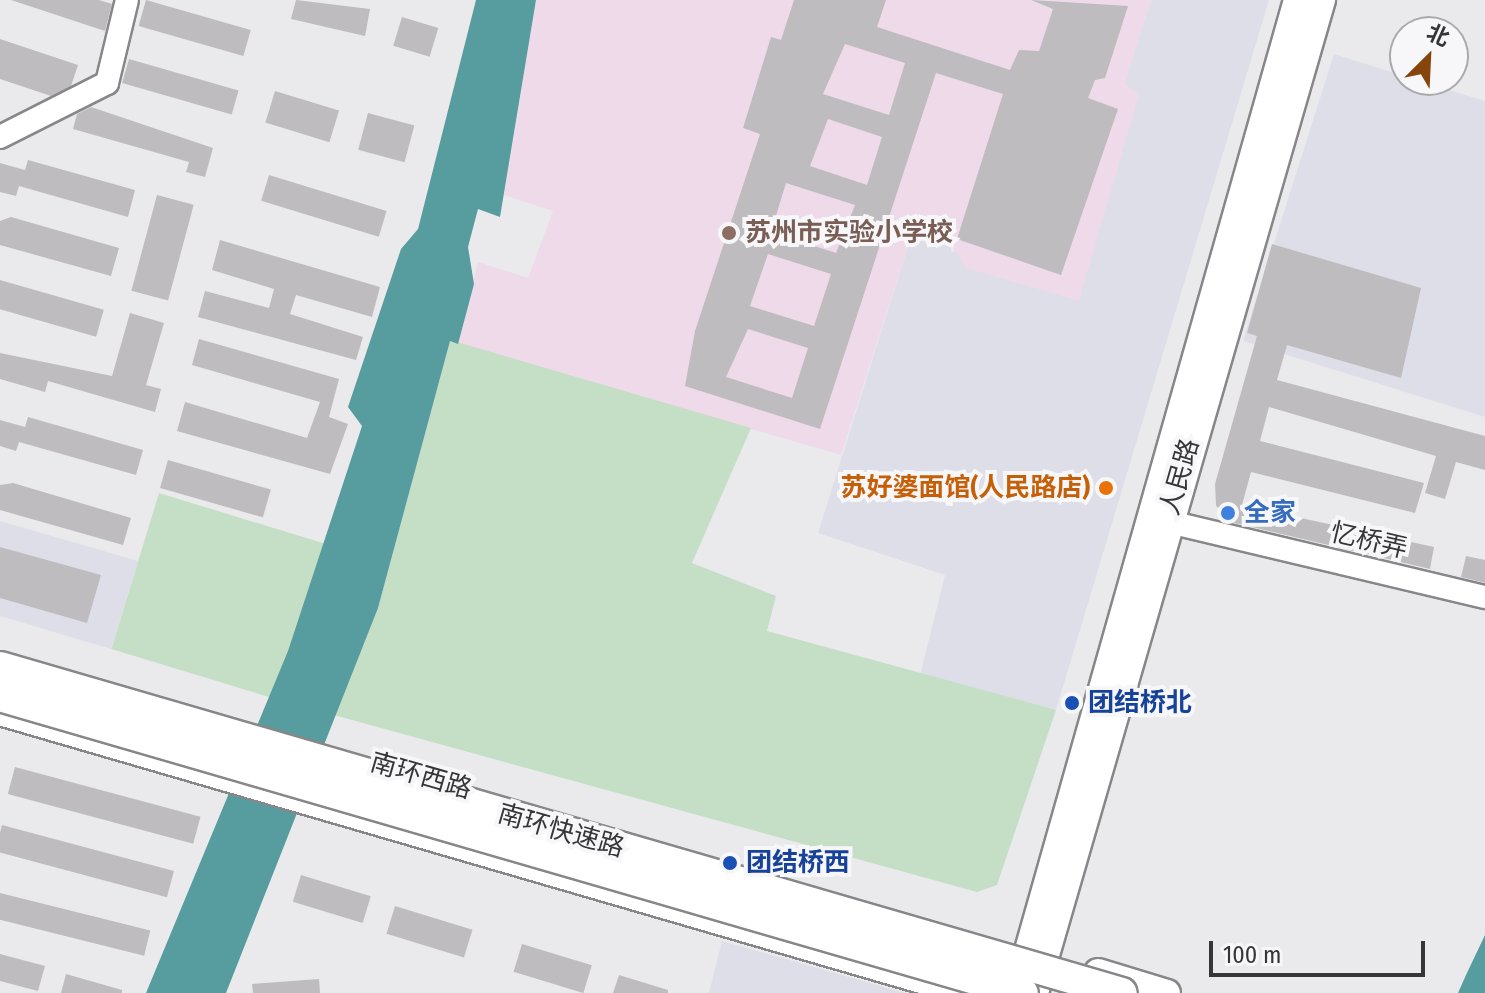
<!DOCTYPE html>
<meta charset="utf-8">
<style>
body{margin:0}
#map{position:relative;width:1485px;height:993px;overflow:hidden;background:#eaeaed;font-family:"Fira Sans Condensed","Noto Sans SC",sans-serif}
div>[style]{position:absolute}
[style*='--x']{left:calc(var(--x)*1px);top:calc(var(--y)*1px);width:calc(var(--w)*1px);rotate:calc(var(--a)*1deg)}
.built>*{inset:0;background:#dedee8}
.education>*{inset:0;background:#eedae9}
.green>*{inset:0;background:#c5dec6;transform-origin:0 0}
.water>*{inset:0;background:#579c9e}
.building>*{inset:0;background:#bebcbe;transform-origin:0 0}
.roads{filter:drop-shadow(2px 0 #87878a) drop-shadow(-2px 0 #87878a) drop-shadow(0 2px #87878a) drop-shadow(0 -2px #87878a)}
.secondary>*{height:22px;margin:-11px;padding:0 11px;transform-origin:11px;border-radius:11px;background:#fff}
.primary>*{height:26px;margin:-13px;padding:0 13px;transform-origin:13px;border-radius:13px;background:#fff}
.bridges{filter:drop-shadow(2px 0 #87878a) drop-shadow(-2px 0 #87878a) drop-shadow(0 2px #87878a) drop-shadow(0 -2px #87878a)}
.highway-bridge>*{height:30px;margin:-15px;padding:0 15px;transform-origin:15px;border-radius:15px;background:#fff}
.dots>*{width:22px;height:22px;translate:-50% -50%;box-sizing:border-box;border:4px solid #f7f7fa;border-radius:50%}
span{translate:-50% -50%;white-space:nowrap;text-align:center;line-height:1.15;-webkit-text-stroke:8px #f7f7fa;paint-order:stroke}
.education-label{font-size:26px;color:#785e54;font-weight:700}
.left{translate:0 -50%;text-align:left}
.street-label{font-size:26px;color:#363638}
.food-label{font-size:26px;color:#c56008;font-weight:700}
.right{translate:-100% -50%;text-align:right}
.shop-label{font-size:26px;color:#366cbe;font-weight:700}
.transit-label{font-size:26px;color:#164399;font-weight:700}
.north{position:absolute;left:1389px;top:16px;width:80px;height:80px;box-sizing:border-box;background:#f7f7fa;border:2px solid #aaaaac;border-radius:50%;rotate:24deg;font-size:22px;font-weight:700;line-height:32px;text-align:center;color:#363638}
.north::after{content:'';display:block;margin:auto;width:28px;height:36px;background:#85450c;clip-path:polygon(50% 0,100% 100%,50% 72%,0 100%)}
.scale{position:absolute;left:1209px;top:941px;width:216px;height:36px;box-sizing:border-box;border:4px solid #363638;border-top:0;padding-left:10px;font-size:24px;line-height:28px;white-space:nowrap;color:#363638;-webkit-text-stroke:6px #f7f7fa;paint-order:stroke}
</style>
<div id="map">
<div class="built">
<i style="clip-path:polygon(1151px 0,1269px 0,1056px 710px,920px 675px,945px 575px,818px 533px,914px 227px,948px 238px,952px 253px,1124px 84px)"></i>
<i style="clip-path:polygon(1334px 54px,1485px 101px,1485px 417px,1243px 341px)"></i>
<i style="clip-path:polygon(0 521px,138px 561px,111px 649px,0 616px)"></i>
<i style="clip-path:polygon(722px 941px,905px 993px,709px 993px)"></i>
</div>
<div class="education">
<i style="clip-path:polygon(536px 0,1151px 0,1125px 84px,1139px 95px,1079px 301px,966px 268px,947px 238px,914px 227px,841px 455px,458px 344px,478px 262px,528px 278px,553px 211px,504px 195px)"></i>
</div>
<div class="green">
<i style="clip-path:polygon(450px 340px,751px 428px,692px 563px,776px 596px,767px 631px,1056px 710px,997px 885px,977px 892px,334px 715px,378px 608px)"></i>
<i style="left:159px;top:493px;width:173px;height:163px;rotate:17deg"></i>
</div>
<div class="water">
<i style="clip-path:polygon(476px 0,536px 0,500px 217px,478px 209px,468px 247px,474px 284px,458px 344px,450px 341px,378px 608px,226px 993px,146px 993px,288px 651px,362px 426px,348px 407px,401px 249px,418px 229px)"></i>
<i style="clip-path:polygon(1485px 935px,1485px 993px,1458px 993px,1466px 975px)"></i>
</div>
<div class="building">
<i style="clip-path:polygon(11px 0,99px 0,112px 4px,105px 31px)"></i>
<i style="left:146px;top:0;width:109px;height:27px;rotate:16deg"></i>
<i style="clip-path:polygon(296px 0,370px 9px,365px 36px,291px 19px)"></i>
<i style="clip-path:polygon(evenodd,794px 0,886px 0,877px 27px,1010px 70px,1019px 50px,1039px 51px,1053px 9px,1031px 0,1128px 6px,1105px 78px,1095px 80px,1088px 98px,1118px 109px,1061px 275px,957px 239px,1003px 94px,936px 73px,820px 429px,685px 386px,695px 331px,760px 134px,743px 128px,771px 37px,781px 40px,794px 0,845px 44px,905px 63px,889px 115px,823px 94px,845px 44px,794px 0,828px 119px,882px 137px,867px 185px,810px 166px,828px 119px,794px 0,786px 183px,855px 205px,836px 253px,771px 232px,786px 183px,794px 0,768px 254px,831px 274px,814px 326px,750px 306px,768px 254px,794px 0,748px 329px,808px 348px,792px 398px,726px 377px,748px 329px)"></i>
<i style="left:402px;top:17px;width:38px;height:30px;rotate:17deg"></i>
<i style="clip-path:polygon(0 39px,78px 65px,71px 86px,51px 96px,0 79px)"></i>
<i style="left:129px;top:59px;width:114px;height:25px;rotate:16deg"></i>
<i style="left:275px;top:91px;width:67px;height:33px;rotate:17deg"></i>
<i style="clip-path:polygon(91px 107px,213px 148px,205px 177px,186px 172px,189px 162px,73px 129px,77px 114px)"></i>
<i style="left:368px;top:113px;width:48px;height:38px;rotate:15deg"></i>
<i style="clip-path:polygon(28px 160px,135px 190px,128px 217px,19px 186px,16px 196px,0 192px,0 163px,25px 170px)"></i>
<i style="left:269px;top:175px;width:123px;height:27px;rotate:17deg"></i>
<i style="left:157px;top:195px;width:38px;height:99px;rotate:15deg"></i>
<i style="clip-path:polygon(11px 217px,119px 248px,111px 276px,0 245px,0 221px)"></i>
<i style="clip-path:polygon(220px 240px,380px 287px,372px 317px,296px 295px,290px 314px,363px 337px,356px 360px,198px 317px,205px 291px,269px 308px,274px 289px,212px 270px)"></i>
<i style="clip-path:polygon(1272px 244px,1421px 288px,1401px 378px,1287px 345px,1277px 380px,1485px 436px,1485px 470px,1456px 462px,1445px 499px,1425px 493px,1436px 456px,1269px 407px,1260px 441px,1424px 483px,1415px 513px,1251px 472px,1242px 505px,1434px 547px,1430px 569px,1226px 521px,1216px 505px,1215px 484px,1257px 336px,1247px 333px)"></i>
<i style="left:0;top:280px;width:108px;height:28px;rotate:16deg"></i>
<i style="clip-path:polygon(130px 313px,164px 323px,146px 385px,161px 389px,155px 412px,48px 381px,45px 392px,0 379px,0 353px,112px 376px)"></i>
<i style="clip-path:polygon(199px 339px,339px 379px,329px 417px,348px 424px,330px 474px,177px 431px,185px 402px,307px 438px,320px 402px,192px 365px)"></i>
<i style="clip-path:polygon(28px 417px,143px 450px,136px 475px,19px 442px,16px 451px,0 446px,0 420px,25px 427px)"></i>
<i style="left:168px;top:460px;width:107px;height:29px;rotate:16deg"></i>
<i style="clip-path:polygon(13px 483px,131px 518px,123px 545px,0 510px,0 485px)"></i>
<i style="clip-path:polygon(0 547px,101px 575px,87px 623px,0 598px)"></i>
<i style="clip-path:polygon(1466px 556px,1485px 560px,1485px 583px,1461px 577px)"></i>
<i style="left:15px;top:767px;width:192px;height:28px;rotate:15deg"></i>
<i style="left:2px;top:825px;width:178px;height:27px;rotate:15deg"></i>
<i style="left:301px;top:875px;width:73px;height:28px;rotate:17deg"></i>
<i style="left:0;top:893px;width:155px;height:26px;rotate:14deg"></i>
<i style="left:395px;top:906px;width:81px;height:29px;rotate:17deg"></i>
<i style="left:522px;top:944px;width:73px;height:29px;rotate:17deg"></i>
<i style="clip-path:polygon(0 954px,45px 966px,38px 991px,0 981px)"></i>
<i style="clip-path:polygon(66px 974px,122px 990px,122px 993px,61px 993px)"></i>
<i style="clip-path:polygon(619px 975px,668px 990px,668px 993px,613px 993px)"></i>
<i style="clip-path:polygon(319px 979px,320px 993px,253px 993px,252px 984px)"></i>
</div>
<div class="roads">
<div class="secondary">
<i style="--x:0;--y:137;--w:120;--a:-26.8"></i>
<i style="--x:107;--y:83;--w:85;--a:-76.5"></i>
<i style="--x:1157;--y:519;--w:337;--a:13.4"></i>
</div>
<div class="primary">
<i style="--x:0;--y:712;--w:1006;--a:16.22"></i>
<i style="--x:1098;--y:972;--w:72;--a:16.9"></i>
<i style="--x:1019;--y:982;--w:1021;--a:-74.19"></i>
<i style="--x:1035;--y:993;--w:1034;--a:-73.88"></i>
</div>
</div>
<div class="bridges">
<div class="highway-bridge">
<i style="--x:0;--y:667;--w:1168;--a:16.2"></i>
<i style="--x:0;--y:696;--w:1065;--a:16.19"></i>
</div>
</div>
<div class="dots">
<i style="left:729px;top:233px;background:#8d6e63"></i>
<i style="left:1106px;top:488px;background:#e8710a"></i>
<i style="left:1228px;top:513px;background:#3f7fe0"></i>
<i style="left:1072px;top:703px;background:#1a4fb4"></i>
<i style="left:730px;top:863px;background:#1a4fb4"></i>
</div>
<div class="education-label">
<span class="left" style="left:745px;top:233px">苏州市实验小学校</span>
</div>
<div class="street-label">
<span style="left:1180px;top:477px;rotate:-74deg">人民路</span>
<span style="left:1369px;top:541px;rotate:13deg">忆桥弄</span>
<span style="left:421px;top:776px;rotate:16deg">南环西路</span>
<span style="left:561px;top:831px;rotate:16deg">南环快速路</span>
</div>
<div class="food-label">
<span class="right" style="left:1090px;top:488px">苏好婆面馆(人民路店)</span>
</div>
<div class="shop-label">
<span class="left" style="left:1244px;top:513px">全家</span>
</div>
<div class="transit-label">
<span class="left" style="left:1088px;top:703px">团结桥北</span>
<span class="left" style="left:746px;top:863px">团结桥西</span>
</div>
<div class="north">北</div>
<div class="scale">100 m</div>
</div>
